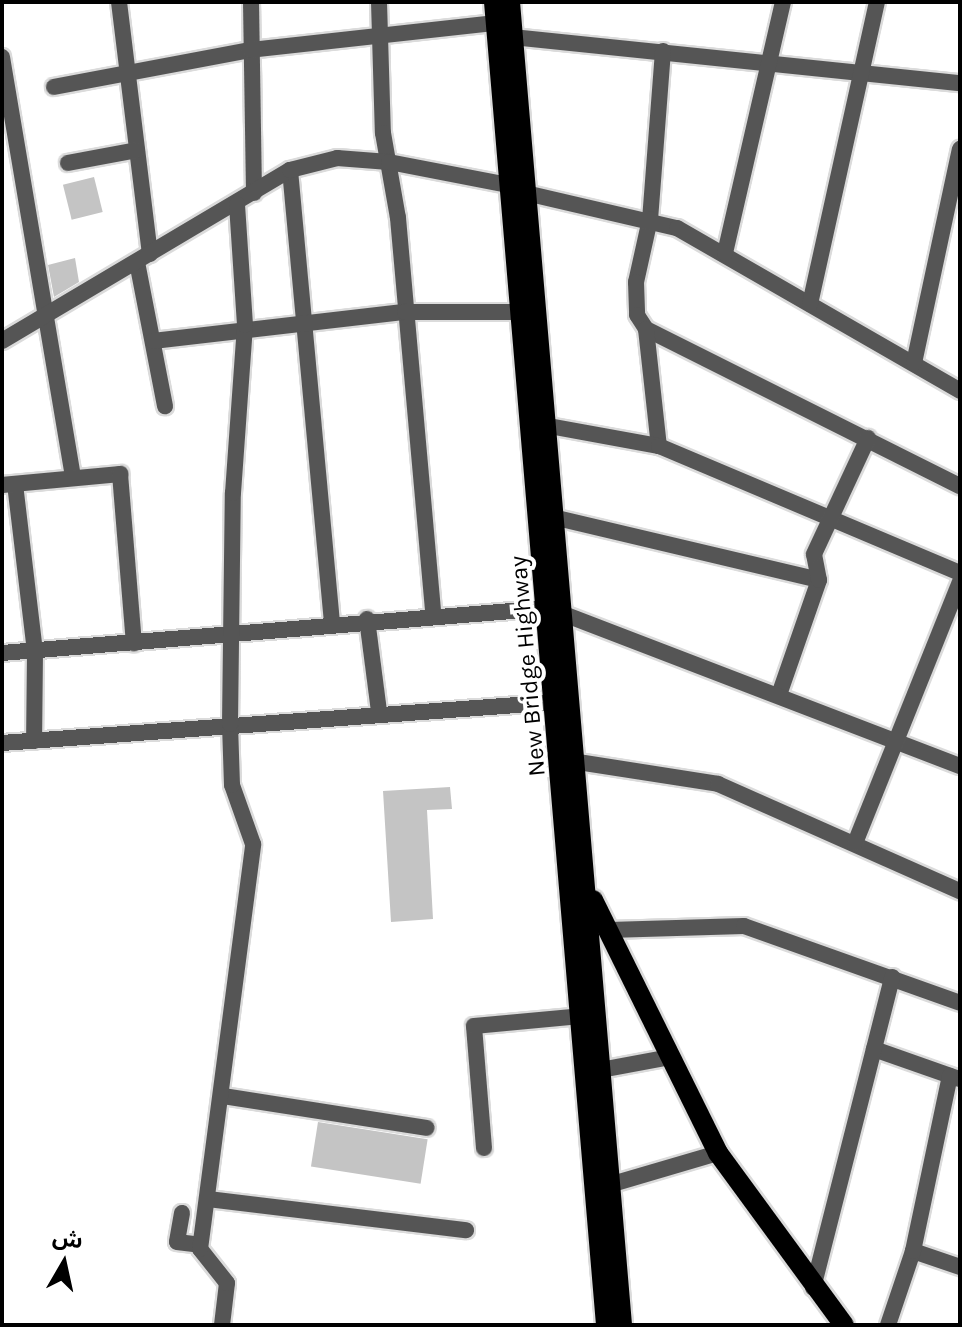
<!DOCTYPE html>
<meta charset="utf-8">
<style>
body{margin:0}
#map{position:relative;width:962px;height:1327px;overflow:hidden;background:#fff;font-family:Karla,"Noto Sans Arabic",sans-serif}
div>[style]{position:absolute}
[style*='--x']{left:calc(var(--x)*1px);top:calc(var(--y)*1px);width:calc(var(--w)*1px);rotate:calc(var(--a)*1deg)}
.building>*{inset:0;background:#c4c4c4;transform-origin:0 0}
.roads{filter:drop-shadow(2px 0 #dbdbdb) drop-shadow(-2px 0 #dbdbdb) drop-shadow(0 2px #dbdbdb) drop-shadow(0 -2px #dbdbdb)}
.minor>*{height:16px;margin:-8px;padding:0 8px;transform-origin:8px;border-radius:8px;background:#555}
.major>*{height:20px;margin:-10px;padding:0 10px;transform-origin:10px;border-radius:10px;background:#000}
span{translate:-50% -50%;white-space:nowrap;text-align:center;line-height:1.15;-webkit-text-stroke:8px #fff;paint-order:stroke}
.street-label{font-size:24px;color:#000}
.frame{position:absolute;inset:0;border:4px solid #000;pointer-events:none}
.north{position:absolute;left:24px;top:1223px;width:80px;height:80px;-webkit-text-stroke:6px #fff;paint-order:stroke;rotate:9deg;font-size:22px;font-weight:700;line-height:32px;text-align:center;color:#000}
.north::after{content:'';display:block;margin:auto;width:28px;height:36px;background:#000;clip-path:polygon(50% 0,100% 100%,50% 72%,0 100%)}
</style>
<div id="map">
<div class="building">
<i style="left:94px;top:177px;width:36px;height:32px;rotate:76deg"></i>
<i style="clip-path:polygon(75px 258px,79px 282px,54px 297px,48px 265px)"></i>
<i style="clip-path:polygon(450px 787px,452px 809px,427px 810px,433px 919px,391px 922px,383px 791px)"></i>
<i style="left:318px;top:1122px;width:111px;height:45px;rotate:9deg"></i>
</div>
<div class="roads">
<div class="minor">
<i style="--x:119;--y:2;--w:254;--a:83"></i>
<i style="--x:251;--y:2;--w:191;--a:89.1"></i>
<i style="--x:379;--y:2;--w:131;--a:88.3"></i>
<i style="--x:383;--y:133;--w:86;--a:80"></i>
<i style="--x:398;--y:218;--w:397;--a:84.9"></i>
<i style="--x:513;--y:37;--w:449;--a:5.9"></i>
<i style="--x:663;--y:51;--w:169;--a:94.4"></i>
<i style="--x:650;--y:219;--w:65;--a:102.5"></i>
<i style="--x:636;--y:282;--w:33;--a:88"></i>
<i style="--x:637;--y:315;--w:17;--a:57"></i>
<i style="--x:646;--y:329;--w:351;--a:26.6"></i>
<i style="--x:2;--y:57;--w:426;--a:80.4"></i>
<i style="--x:54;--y:87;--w:199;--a:-10.7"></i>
<i style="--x:250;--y:50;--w:246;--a:-6.3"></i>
<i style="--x:68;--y:163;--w:70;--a:-10.7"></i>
<i style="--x:290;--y:170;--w:453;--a:84.7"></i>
<i style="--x:526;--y:193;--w:155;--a:13.1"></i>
<i style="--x:677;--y:228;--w:327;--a:29.9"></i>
<i style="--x:725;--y:253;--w:258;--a:-77"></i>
<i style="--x:137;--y:262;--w:147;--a:79"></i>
<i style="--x:810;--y:304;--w:309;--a:-77.5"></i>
<i style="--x:646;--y:329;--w:118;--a:83.7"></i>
<i style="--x:2;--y:341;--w:335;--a:-30.7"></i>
<i style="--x:290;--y:170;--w:49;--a:-14.3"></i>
<i style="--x:337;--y:158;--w:52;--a:4.4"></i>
<i style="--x:389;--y:162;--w:122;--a:10.9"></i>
<i style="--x:153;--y:341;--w:254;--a:-6.6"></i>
<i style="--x:405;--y:312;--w:115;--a:0"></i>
<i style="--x:914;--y:363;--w:219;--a:-77.9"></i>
<i style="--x:549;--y:426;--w:112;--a:10.3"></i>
<i style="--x:659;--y:446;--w:327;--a:22.9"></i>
<i style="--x:15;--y:484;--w:169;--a:83.2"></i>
<i style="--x:35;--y:652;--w:89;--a:90.6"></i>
<i style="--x:2;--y:485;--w:119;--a:-5.3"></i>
<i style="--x:120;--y:474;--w:170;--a:85.3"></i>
<i style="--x:557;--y:518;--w:269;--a:13.3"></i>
<i style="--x:819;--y:580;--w:119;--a:109.2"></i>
<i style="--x:819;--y:580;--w:26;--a:-101"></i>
<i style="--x:814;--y:554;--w:128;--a:-65"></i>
<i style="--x:367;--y:619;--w:94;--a:82.6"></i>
<i style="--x:2;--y:653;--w:548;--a:-4.71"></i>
<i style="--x:548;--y:608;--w:441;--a:21"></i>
<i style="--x:2;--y:743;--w:558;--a:-4.22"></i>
<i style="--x:578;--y:762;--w:142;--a:8.9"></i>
<i style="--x:718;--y:784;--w:265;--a:23.9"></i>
<i style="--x:855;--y:843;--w:281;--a:-68.1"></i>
<i style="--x:609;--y:930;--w:135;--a:-1.7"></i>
<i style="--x:744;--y:926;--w:229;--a:19.6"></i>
<i style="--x:874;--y:1049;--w:90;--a:19.4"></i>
<i style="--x:601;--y:1070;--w:70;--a:-10.7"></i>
<i style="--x:223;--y:1096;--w:206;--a:8.9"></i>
<i style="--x:484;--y:1148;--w:122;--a:-94.7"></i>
<i style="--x:474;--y:1026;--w:107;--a:-5.3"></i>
<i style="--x:609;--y:1185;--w:114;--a:-16.4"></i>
<i style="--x:208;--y:1199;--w:260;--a:6.9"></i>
<i style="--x:182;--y:1213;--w:29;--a:100"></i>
<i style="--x:177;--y:1242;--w:23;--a:7"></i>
<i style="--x:913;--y:1251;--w:50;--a:18.8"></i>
<i style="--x:813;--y:1288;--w:321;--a:-75.7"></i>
<i style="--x:222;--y:1325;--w:42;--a:-83.2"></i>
<i style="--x:227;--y:1283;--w:43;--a:-128.5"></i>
<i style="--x:200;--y:1249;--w:408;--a:-82.5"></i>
<i style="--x:253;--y:844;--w:63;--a:-109.6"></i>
<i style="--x:232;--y:785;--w:61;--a:-91.9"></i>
<i style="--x:230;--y:724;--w:231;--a:-89.3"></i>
<i style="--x:233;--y:493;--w:168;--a:-85.9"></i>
<i style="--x:245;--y:325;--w:121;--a:-93.8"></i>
<i style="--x:888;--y:1325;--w:78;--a:-71.3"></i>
<i style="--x:913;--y:1251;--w:179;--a:-78.1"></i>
</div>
<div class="major">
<i style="--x:494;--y:2;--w:1328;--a:85.16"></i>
<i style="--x:510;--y:2;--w:1328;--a:85.16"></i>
<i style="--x:593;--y:900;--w:282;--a:63.7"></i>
<i style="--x:718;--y:1153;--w:213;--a:53.8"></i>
</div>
</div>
<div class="street-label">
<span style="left:528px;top:666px;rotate:-95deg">New Bridge Highway</span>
</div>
<div class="frame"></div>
<div class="north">ش</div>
</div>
